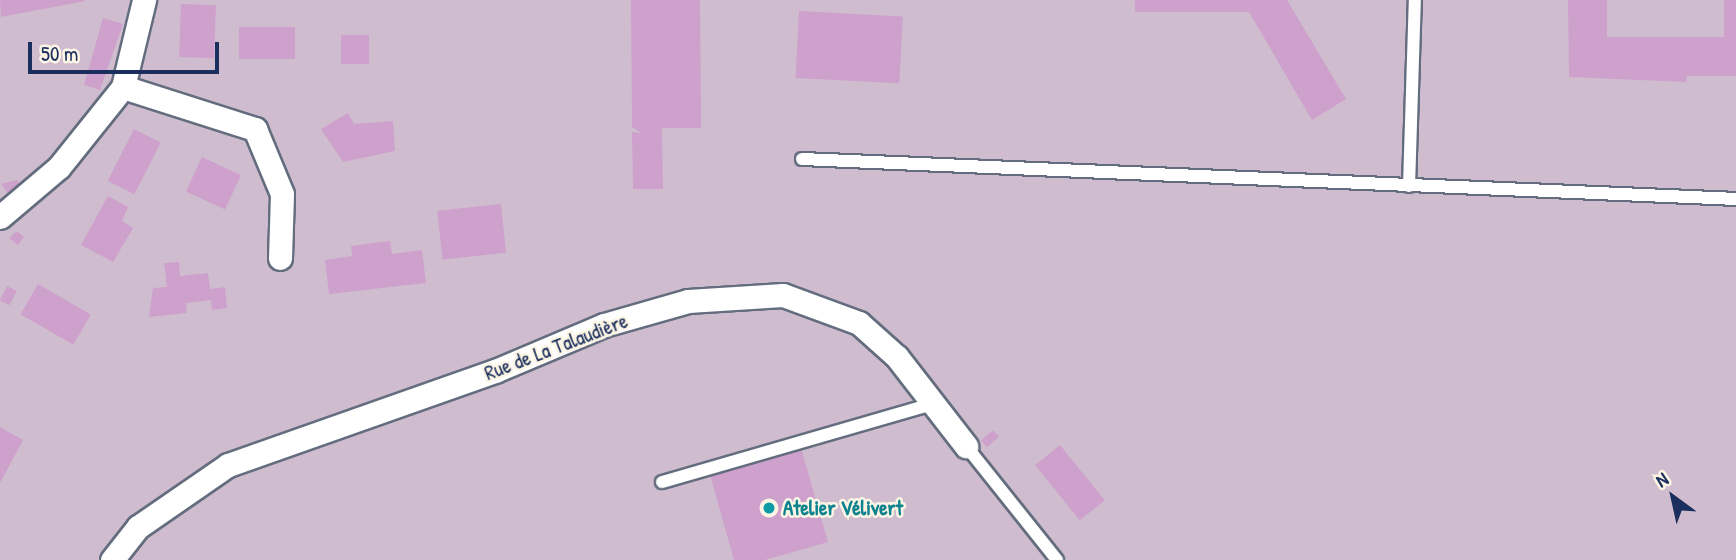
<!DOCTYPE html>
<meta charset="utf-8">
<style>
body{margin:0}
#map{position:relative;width:1736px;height:560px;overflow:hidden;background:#ebe0bd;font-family:"Patrick Hand",sans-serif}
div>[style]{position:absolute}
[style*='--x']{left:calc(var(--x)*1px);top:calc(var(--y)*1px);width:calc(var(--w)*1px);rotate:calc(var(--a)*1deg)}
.industrial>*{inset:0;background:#cfbdcf;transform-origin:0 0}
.building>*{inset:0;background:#cea0cc;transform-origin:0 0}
.roads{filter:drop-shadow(2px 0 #646d7f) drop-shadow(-2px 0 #646d7f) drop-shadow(0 2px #646d7f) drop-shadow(0 -2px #646d7f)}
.service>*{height:12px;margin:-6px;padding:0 6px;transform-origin:6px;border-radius:6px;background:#fff}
.minor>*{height:23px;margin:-11.5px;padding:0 11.5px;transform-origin:11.5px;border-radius:11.5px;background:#fff}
.dots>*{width:19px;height:19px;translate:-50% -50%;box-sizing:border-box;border:4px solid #fcf5e5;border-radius:50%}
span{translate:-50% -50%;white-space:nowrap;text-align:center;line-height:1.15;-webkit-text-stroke:5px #fcf5e5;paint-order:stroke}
.street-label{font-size:21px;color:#1b2f5e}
.culture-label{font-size:21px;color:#0d838f;font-weight:700}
.left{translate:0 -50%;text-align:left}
.north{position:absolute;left:1638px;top:462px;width:70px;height:70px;-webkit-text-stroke:5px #fcf5e5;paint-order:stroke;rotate:327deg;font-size:19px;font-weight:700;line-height:28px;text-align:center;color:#1b2f5e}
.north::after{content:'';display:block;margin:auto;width:24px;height:32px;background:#1b2f5e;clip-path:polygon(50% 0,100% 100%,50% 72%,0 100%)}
.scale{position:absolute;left:28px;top:42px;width:191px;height:32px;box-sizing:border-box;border:4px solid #1b2f5e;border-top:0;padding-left:9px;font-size:21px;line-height:24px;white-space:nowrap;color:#1b2f5e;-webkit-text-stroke:5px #fcf5e5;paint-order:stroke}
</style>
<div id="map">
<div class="industrial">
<i style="left:0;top:0;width:1736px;height:560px"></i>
</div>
<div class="building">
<i style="clip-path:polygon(0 0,85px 0,85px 1px,1px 17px)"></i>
<i style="clip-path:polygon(631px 0,700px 0,701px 128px,662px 128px,663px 189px,633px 189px,632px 132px,642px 133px,632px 127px)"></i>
<i style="clip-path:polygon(1135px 0,1287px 0,1346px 99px,1312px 120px,1249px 12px,1135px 12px)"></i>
<i style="clip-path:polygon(1568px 0,1607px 0,1607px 37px,1724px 37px,1724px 0,1736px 0,1736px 76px,1687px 76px,1686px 82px,1569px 77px)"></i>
<i style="left:181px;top:4px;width:35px;height:53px;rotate:2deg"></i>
<i style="left:799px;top:11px;width:104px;height:67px;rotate:3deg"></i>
<i style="clip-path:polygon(103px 18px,123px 24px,100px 90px,84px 85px)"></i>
<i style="left:295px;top:27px;width:32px;height:56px;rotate:90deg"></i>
<i style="left:369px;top:35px;width:29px;height:28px;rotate:90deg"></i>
<i style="clip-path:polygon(348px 113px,354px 124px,393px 121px,395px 151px,343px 162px,321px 129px)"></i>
<i style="left:134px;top:129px;width:30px;height:58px;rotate:27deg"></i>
<i style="left:202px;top:157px;width:43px;height:38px;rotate:25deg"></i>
<i style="clip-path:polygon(17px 180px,21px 185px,10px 196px,1px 184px)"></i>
<i style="clip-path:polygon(108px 196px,128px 207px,122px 221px,133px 228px,113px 262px,81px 245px)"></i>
<i style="left:501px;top:204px;width:49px;height:64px;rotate:84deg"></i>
<i style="clip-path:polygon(17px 231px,24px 237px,18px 245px,9px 238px)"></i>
<i style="clip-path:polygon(390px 241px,392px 254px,422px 250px,426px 283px,329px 294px,325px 260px,352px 256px,351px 246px)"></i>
<i style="clip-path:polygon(179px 262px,180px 276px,208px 273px,210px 289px,225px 287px,227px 308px,212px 310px,211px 300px,186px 303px,187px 313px,149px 317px,153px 288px,167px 287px,164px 263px)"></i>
<i style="left:38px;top:284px;width:61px;height:35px;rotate:30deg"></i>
<i style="left:7px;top:286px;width:11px;height:16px;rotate:27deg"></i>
<i style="clip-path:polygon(0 427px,23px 440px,0 483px)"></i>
<i style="left:993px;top:430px;width:9px;height:16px;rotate:49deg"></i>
<i style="left:1060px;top:445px;width:71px;height:32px;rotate:51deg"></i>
<i style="clip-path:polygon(801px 448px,828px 542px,765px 560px,734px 560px,710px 475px)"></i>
</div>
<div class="roads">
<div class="service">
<i style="--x:802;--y:159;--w:935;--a:2.45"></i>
<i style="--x:1409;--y:186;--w:186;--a:-88.2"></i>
<i style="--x:966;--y:446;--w:146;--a:51.4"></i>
<i style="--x:662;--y:482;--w:282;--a:-16.1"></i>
</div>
<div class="minor">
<i style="--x:123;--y:87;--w:139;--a:17.7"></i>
<i style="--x:255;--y:129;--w:70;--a:67.4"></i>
<i style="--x:282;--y:194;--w:64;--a:91.8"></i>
<i style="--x:0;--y:217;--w:77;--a:-40.3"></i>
<i style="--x:59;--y:167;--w:102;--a:-51.3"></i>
<i style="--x:123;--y:87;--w:89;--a:-76.4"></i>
<i style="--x:112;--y:560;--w:42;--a:-51.8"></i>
<i style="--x:138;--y:527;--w:109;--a:-34.6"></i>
<i style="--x:228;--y:465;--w:283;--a:-19.4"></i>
<i style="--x:495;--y:371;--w:118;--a:-22.9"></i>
<i style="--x:604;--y:325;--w:87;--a:-15.9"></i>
<i style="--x:688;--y:301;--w:95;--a:-3.6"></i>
<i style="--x:783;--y:295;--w:81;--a:20.2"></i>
<i style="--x:859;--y:323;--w:51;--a:41.8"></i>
<i style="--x:897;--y:357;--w:113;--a:52.2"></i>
</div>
</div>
<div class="dots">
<i style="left:769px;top:508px;background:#0f9aa8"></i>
</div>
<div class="street-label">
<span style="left:556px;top:347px;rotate:-21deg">Rue de La Talaudière</span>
</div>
<div class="culture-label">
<span class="left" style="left:783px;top:508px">Atelier Vélivert</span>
</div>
<div class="north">N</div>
<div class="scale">50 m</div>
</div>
